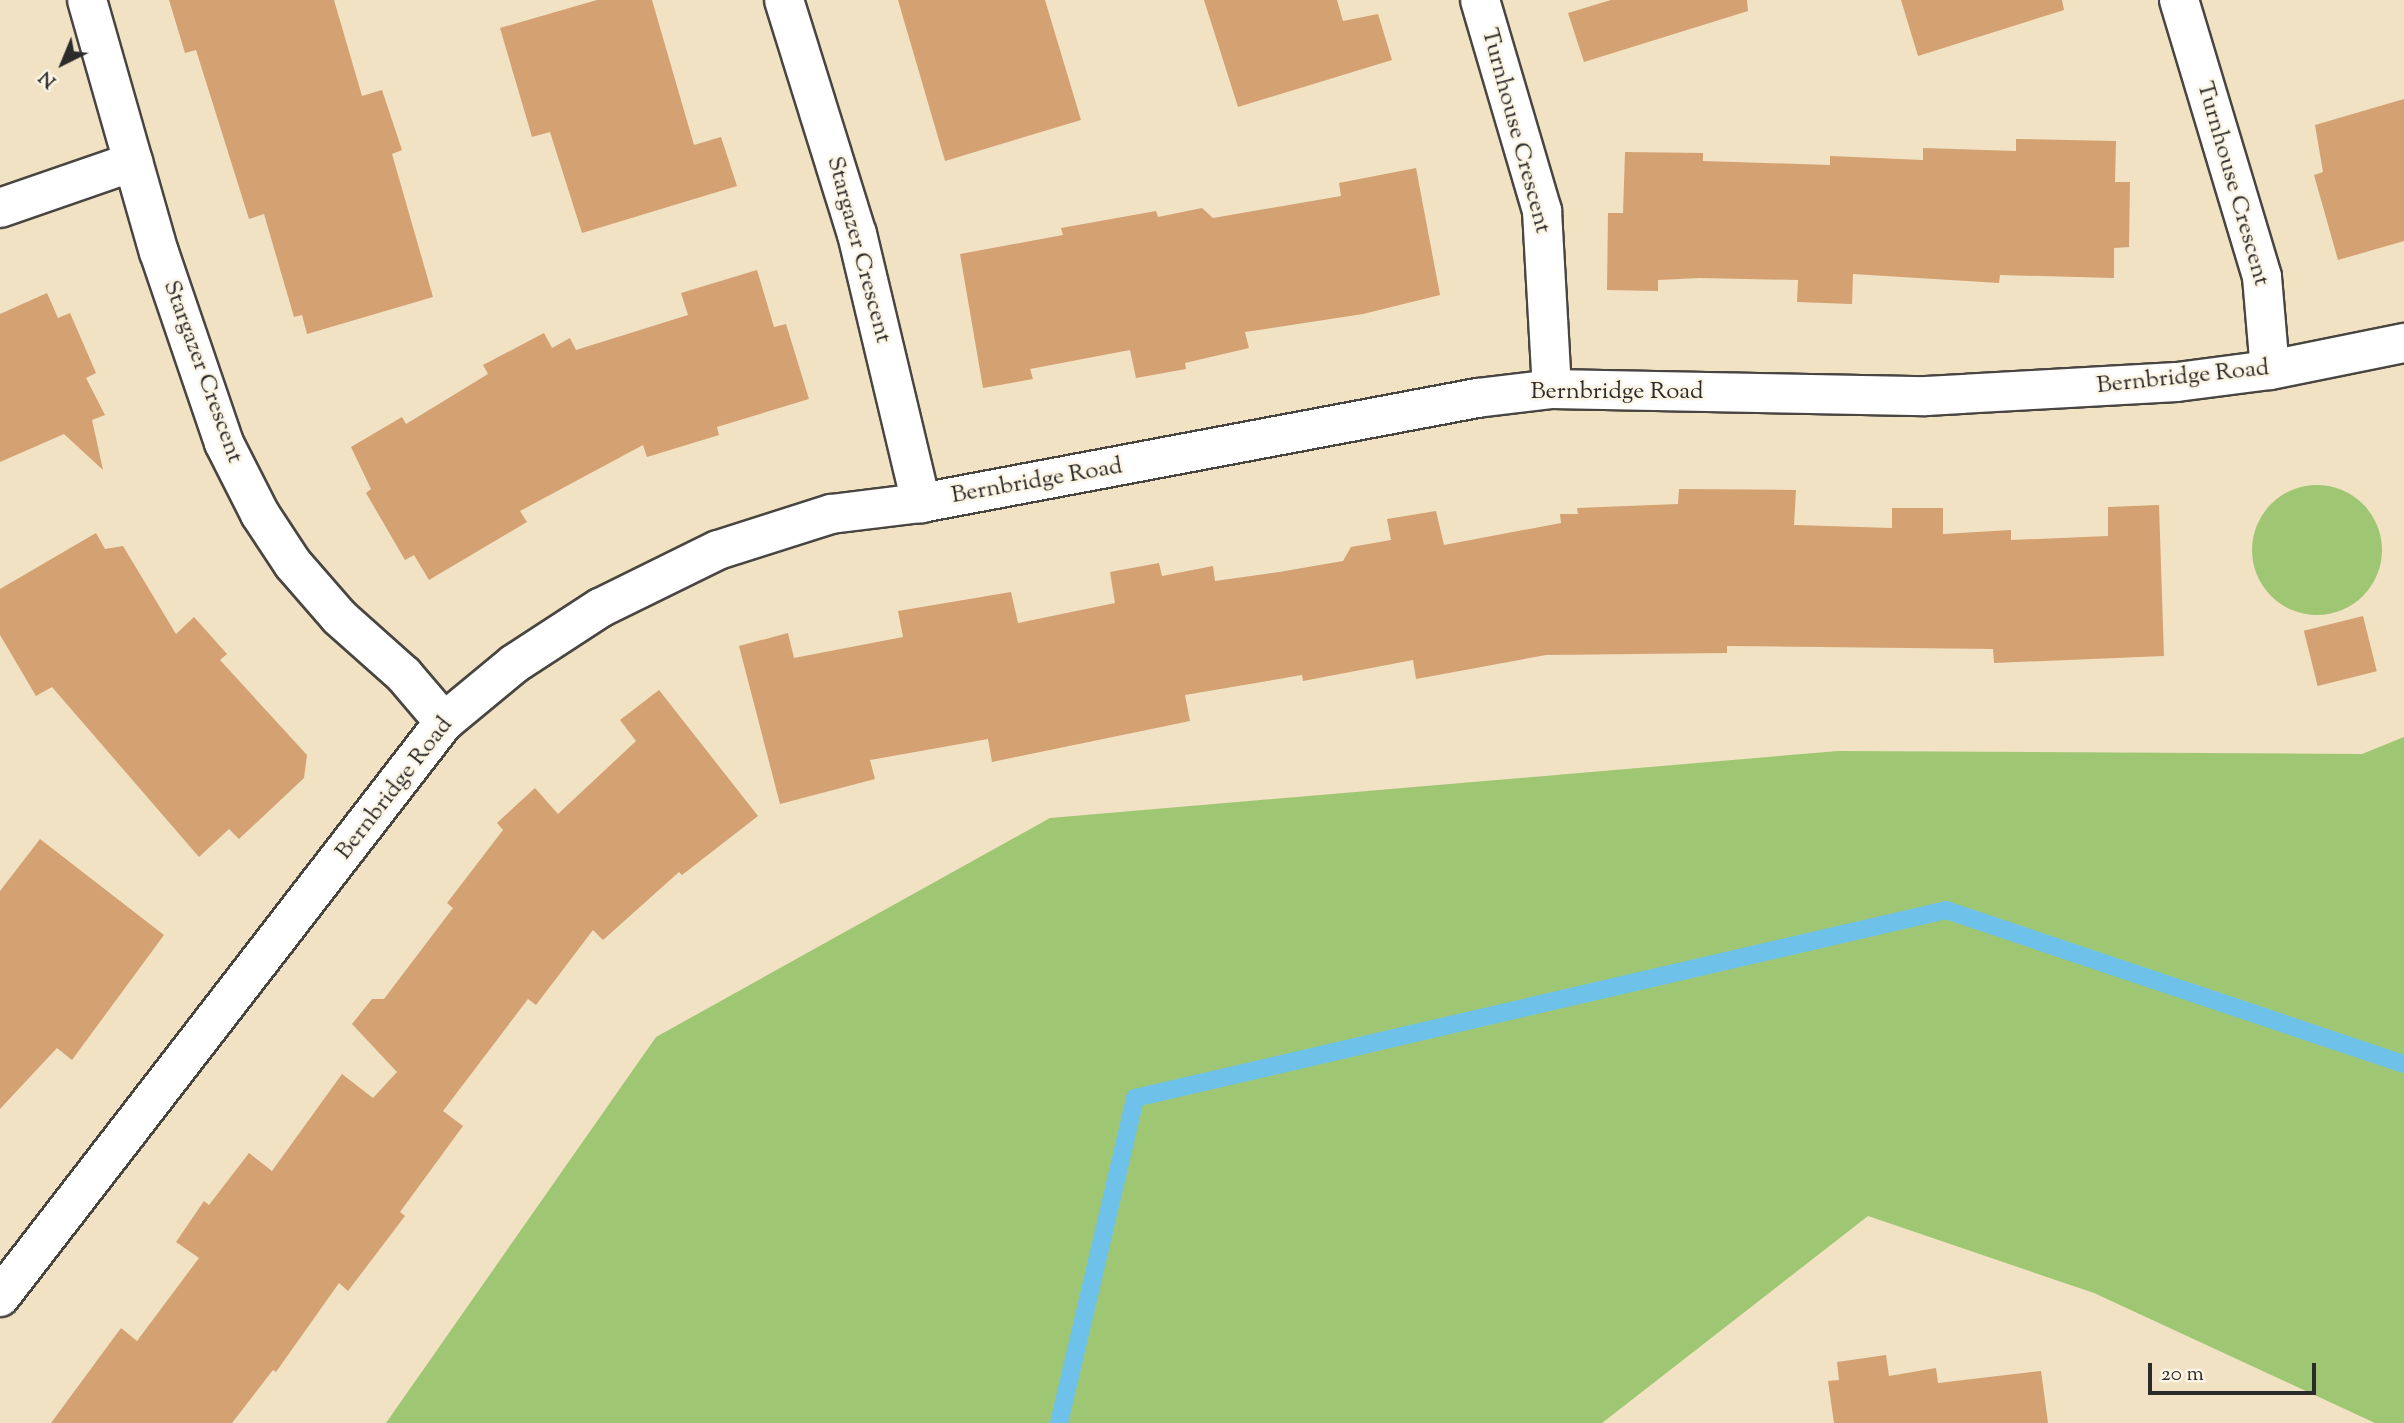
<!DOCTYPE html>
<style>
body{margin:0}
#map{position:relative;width:2404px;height:1423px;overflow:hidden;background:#f0e2c3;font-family:"Sorts Mill Goudy",serif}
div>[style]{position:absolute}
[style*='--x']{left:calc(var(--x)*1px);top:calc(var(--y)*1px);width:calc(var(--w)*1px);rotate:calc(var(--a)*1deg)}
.green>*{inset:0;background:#9fc773}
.round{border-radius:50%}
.stream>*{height:18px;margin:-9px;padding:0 9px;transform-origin:9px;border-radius:9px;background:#6ec2ea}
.building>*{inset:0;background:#d4a172;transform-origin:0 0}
.roads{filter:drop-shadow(2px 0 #494642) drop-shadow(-2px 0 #494642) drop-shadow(0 2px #494642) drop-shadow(0 -2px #494642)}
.minor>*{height:38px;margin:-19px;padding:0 19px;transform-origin:19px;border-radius:19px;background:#fff}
span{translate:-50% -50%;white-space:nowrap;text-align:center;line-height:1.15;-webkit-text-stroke:5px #fcf5e5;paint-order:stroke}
.street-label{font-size:24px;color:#2b2b2b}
.north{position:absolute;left:28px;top:28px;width:70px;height:70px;-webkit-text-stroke:5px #fcf5e5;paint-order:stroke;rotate:223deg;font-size:19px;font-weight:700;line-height:28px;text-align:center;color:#2b2b2b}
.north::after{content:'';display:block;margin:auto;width:24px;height:32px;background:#2b2b2b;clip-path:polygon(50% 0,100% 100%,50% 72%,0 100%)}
.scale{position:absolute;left:2148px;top:1363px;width:168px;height:32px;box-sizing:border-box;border:4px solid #2b2b2b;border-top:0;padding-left:9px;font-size:21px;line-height:24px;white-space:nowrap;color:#2b2b2b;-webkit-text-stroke:5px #fcf5e5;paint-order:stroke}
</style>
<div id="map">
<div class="green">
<i class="round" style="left:2252px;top:485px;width:130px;height:130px"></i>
<i style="clip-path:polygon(2404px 737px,2404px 1423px,2375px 1423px,2094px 1293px,1868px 1216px,1602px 1423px,386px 1423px,656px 1037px,1050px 818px,1838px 751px,2362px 754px)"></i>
</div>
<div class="stream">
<i style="--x:1059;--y:1423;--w:334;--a:-76.8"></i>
<i style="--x:1135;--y:1098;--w:833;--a:-13.05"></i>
<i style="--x:1946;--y:910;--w:483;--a:18.6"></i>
</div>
<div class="building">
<i style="clip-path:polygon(169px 0,334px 0,362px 96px,382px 90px,402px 150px,392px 154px,433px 297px,307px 334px,302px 315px,294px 317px,264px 214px,249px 219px,196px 50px,185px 53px)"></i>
<i style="clip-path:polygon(597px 0,652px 0,694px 145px,721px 137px,737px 186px,582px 233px,550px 132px,532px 137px,500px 28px)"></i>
<i style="clip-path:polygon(898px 0,1045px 0,1081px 120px,945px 161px)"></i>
<i style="clip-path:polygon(1204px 0,1337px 0,1343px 21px,1378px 14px,1392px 60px,1238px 107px)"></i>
<i style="clip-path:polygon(1611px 0,1747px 0,1748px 11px,1584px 62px,1568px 13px)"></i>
<i style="clip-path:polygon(1901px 0,2062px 0,2064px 10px,1918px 56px)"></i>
<i style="clip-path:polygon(2404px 99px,2404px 241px,2338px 260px,2314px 175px,2323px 172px,2315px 125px)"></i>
<i style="clip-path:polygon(2016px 139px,2116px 141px,2115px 182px,2130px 182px,2129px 247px,2114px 248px,2114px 278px,2000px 275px,1999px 283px,1853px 274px,1852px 304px,1797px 302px,1798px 280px,1700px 278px,1658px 280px,1658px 291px,1607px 290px,1608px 213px,1623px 213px,1625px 152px,1703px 153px,1703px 161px,1830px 165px,1830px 156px,1923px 160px,1923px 148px,2016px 151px)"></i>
<i style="clip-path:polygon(1416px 168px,1440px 295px,1363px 314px,1245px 332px,1249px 348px,1185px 363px,1186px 369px,1136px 378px,1130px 350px,1030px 369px,1033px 379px,983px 388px,960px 254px,1063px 235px,1061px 228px,1156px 211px,1158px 217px,1202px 208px,1213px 218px,1341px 196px,1339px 183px)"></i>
<i style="clip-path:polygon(757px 270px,774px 327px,786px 324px,809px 399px,717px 427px,719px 435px,647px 457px,643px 445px,520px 511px,527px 522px,429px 580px,414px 555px,405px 560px,366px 493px,371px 489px,351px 447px,402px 417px,406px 424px,488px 374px,483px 365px,544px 333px,552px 348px,570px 338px,576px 350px,688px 315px,681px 293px)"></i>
<i style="clip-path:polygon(47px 293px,58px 318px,70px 313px,96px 373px,86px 378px,105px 415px,92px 420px,103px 470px,64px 434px,0 462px,0 314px)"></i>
<i style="clip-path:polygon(1679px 489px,1796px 490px,1794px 525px,1892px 528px,1892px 508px,1943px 508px,1943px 534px,2011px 530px,2011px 540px,2108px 536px,2108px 507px,2159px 505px,2164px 656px,1994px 663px,1993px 649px,1727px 646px,1727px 653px,1546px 655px,1416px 679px,1413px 660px,1303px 681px,1302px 675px,1185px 695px,1190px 721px,992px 762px,988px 739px,870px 760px,875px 779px,780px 804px,739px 646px,788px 633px,794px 658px,903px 637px,898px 611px,1011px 592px,1018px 623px,1115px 603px,1110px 572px,1159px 563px,1162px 576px,1213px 566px,1215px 581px,1279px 572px,1343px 561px,1351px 547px,1391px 540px,1387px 519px,1436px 511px,1444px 545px,1561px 523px,1560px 514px,1578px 514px,1577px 508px,1678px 504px)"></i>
<i style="clip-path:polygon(96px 533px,105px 549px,123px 546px,176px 634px,194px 617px,227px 654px,220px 660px,307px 755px,304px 778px,239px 839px,229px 829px,199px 857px,52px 687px,36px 696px,0 635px,0 589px)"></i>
<i style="left:2363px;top:616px;width:57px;height:61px;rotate:76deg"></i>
<i style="clip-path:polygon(659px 690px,758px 816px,682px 875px,679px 872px,603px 940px,593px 930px,536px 1005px,528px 999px,443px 1111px,463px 1126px,400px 1212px,405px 1216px,348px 1291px,339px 1283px,276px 1372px,273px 1370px,232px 1423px,51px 1423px,121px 1328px,137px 1341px,199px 1258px,176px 1242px,204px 1201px,209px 1205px,249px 1153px,272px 1171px,342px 1074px,373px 1098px,397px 1072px,352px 1024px,372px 999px,384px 999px,453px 908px,447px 903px,503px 830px,497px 823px,535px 788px,558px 814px,636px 741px,620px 720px)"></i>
<i style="clip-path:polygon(40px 839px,164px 935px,72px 1060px,57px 1048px,0 1109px,0 891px)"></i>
<i style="clip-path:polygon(1886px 1355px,1889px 1376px,1936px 1368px,1938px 1383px,2041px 1371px,2048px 1423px,1834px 1423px,1828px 1381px,1839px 1380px,1837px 1362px)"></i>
</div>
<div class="roads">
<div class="minor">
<i style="--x:87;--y:0;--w:262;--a:74.1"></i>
<i style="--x:159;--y:252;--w:202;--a:71.2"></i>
<i style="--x:224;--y:443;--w:80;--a:63.1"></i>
<i style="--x:260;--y:514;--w:60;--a:56.6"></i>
<i style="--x:293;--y:564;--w:70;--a:49"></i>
<i style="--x:339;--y:617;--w:87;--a:41.7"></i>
<i style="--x:404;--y:675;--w:62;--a:49.6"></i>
<i style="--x:784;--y:0;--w:245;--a:72.7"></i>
<i style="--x:857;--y:234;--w:277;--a:76.6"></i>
<i style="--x:1480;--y:0;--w:220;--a:73.6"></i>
<i style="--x:1542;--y:211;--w:178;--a:86.8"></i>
<i style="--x:2179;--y:0;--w:289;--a:73.3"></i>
<i style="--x:2262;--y:277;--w:93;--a:85.1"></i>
<i style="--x:0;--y:208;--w:141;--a:-19.1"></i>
<i style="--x:0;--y:1297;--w:726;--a:-52.33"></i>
<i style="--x:444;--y:722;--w:91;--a:-39.6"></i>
<i style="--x:514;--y:664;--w:103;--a:-33.1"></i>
<i style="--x:600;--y:608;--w:131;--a:-26.2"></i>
<i style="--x:718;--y:550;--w:119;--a:-17.7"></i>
<i style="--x:831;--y:514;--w:91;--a:-7"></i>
<i style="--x:921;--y:503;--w:566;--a:-10.69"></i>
<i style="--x:1477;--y:398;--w:76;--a:-6.8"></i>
<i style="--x:1552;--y:389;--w:374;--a:1.1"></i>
<i style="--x:1926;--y:396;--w:251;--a:-3.2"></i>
<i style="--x:2177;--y:382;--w:94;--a:-7.4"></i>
<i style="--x:2270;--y:370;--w:137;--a:-11.4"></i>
</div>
</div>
<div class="street-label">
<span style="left:1515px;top:131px;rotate:75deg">Turnhouse Crescent</span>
<span style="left:2232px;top:184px;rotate:74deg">Turnhouse Crescent</span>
<span style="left:858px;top:250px;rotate:75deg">Stargazer Crescent</span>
<span style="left:202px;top:372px;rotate:70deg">Stargazer Crescent</span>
<span style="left:2183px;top:378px;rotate:-6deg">Bernbridge Road</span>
<span style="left:1617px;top:393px">Bernbridge Road</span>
<span style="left:1037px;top:482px;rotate:-10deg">Bernbridge Road</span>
<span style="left:395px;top:789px;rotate:-52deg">Bernbridge Road</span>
</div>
<div class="north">N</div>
<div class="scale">20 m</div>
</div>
